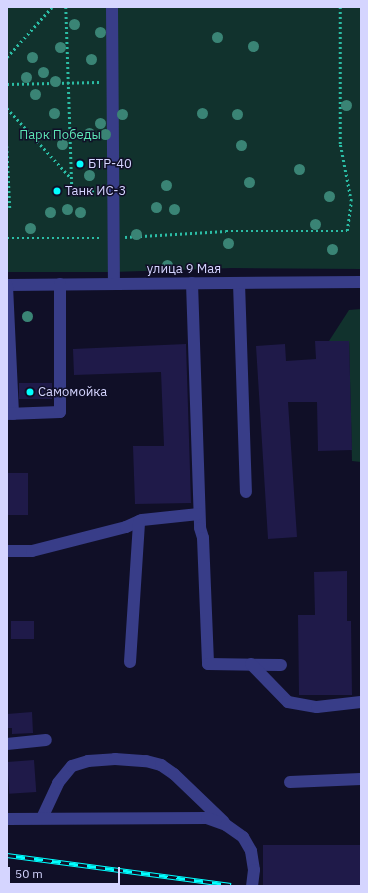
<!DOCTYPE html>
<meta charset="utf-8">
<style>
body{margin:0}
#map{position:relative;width:368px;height:893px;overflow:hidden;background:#100f27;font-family:"IBM Plex Sans",sans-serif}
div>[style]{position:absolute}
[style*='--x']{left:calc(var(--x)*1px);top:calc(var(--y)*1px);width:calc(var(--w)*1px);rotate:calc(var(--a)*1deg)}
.green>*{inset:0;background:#11322d}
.building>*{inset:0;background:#1f1a49;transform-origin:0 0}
.path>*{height:2.5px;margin-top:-1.25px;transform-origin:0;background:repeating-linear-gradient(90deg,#2bbda5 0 2px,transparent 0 5px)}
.minor>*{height:12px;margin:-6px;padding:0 6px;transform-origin:6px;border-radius:6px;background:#383d88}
.rail>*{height:4.5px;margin-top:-2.25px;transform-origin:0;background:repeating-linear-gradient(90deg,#100f27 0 9px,#01ffff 0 18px);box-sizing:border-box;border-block:1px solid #01ffff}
.trees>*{width:11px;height:11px;margin:-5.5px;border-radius:50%;background:#3a8475}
.dots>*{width:11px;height:11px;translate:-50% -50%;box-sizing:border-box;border:2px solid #100f27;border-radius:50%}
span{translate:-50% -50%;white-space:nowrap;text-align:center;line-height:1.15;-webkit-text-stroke:3px #100f27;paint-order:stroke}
.park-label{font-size:13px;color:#5ce4b4}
.poi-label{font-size:13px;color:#d5d5ff}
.left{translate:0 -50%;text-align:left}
.street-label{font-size:13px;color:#d5d5ff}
.frame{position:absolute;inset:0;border:8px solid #d5d5ff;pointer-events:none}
.scale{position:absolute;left:8px;top:867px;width:112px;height:18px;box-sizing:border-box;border:2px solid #d5d5ff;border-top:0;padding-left:5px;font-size:12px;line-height:14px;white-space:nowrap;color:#d5d5ff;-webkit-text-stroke:3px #100f27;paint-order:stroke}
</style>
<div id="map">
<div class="green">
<i style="clip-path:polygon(7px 7px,361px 7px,361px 269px,232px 268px,113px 272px,7px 272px)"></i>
<i style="clip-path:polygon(361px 309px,361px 462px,352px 461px,349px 341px,329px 341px,349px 310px)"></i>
</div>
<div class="building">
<i style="clip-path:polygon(315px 341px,349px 341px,352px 450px,318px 451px,317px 402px,288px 402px,297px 537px,268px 539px,256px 346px,285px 344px,286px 361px,316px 359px)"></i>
<i style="clip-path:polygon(186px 344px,191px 503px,135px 504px,133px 446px,164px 446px,161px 372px,74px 375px,73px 349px)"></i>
<i style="left:52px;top:383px;width:16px;height:33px;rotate:90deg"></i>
<i style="left:7px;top:473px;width:21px;height:42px"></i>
<i style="clip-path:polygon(347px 571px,347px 621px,351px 621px,352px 695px,299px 695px,298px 615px,315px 615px,314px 572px)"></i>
<i style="left:11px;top:621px;width:23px;height:18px"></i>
<i style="clip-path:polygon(32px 712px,33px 733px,12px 734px,12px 728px,7px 728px,7px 714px)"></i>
<i style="left:34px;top:760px;width:32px;height:27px;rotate:86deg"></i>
<i style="left:361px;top:845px;width:41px;height:98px;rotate:90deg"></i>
</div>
<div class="path">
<i style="--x:66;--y:7;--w:185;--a:88.1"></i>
<i style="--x:72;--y:192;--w:29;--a:-4"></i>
<i style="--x:7;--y:57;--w:67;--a:-48"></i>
<i style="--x:7;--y:84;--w:93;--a:-1.2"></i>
<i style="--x:7;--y:108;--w:95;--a:47.6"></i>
<i style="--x:7;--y:146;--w:64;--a:87.3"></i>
<i style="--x:125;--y:237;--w:101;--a:-3.4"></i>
<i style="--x:226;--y:231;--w:121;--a:0"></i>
<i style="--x:347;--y:231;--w:30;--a:-82"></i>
<i style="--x:351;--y:201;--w:58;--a:-100.9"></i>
<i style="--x:340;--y:144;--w:137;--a:-90"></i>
<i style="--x:7;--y:238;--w:93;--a:0"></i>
</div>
<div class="minor">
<i style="--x:112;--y:7;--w:277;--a:89.6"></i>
<i style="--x:192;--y:283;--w:245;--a:88.1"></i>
<i style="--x:200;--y:528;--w:10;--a:73"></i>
<i style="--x:203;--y:538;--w:126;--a:87.7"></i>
<i style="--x:208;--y:664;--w:73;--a:0.8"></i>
<i style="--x:239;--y:283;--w:209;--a:88.1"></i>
<i style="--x:7;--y:285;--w:354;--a:-0.5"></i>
<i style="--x:7;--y:286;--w:128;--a:87.3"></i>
<i style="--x:7;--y:414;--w:53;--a:-2.2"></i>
<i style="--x:60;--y:412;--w:128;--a:-90"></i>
<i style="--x:7;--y:551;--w:25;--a:0"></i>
<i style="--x:32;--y:551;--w:97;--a:-14.3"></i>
<i style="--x:126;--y:527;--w:17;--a:-24"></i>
<i style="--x:142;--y:520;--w:57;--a:-6"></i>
<i style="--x:130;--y:662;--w:141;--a:-86.3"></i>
<i style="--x:251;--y:664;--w:53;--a:45.8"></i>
<i style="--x:288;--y:702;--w:29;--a:10"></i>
<i style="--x:317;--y:707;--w:44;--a:-6.5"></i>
<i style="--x:7;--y:744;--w:39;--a:-6"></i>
<i style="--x:290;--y:782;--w:71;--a:-2.4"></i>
<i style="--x:42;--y:818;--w:38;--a:-65"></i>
<i style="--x:58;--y:783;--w:22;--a:-51"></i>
<i style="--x:72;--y:766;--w:17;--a:-17"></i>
<i style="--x:88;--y:761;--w:27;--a:-4"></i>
<i style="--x:115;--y:759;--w:31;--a:4"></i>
<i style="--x:146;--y:761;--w:16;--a:15"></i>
<i style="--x:161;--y:765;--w:16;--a:35"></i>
<i style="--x:174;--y:774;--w:69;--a:43.8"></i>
<i style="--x:7;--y:819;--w:200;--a:-0.3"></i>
<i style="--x:207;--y:818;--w:20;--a:20"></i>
<i style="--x:226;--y:825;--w:21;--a:35"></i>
<i style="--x:243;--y:837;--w:16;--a:60"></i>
<i style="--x:251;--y:851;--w:19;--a:81"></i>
<i style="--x:254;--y:870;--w:16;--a:97"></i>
</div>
<div class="rail">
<i style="--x:7;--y:855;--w:226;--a:7.6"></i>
</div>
<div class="trees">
<i style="left:74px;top:24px"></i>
<i style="left:100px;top:32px"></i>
<i style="left:217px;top:37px"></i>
<i style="left:253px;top:46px"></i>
<i style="left:60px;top:47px"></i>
<i style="left:32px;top:57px"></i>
<i style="left:91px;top:59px"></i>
<i style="left:43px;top:72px"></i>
<i style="left:26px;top:77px"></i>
<i style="left:55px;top:81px"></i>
<i style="left:35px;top:94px"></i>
<i style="left:346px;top:105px"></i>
<i style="left:54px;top:113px"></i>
<i style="left:202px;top:113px"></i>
<i style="left:122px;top:114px"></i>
<i style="left:237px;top:114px"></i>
<i style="left:100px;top:123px"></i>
<i style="left:89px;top:133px"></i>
<i style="left:105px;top:134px"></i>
<i style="left:62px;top:144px"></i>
<i style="left:241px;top:145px"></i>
<i style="left:299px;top:169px"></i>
<i style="left:89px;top:175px"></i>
<i style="left:249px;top:182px"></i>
<i style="left:166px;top:185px"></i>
<i style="left:329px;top:196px"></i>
<i style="left:156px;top:207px"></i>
<i style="left:67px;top:209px"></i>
<i style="left:174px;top:209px"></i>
<i style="left:50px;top:212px"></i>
<i style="left:80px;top:212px"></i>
<i style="left:315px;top:224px"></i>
<i style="left:30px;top:228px"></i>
<i style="left:136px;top:234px"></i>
<i style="left:228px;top:243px"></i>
<i style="left:332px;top:249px"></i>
<i style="left:167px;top:265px"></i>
<i style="left:27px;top:316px"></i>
</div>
<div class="dots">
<i style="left:80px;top:164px;background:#01ffff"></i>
<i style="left:57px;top:191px;background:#01ffff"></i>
<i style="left:30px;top:392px;background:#01ffff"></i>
</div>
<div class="park-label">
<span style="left:60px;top:135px">Парк Победы</span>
</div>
<div class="poi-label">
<span class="left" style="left:88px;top:164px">БТР-40</span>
<span class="left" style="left:65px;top:191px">Танк ИС-3</span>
<span class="left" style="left:38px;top:392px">Самомойка</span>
</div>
<div class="street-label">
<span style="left:184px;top:269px">улица 9 Мая</span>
</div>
<div class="frame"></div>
<div class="scale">50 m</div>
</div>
